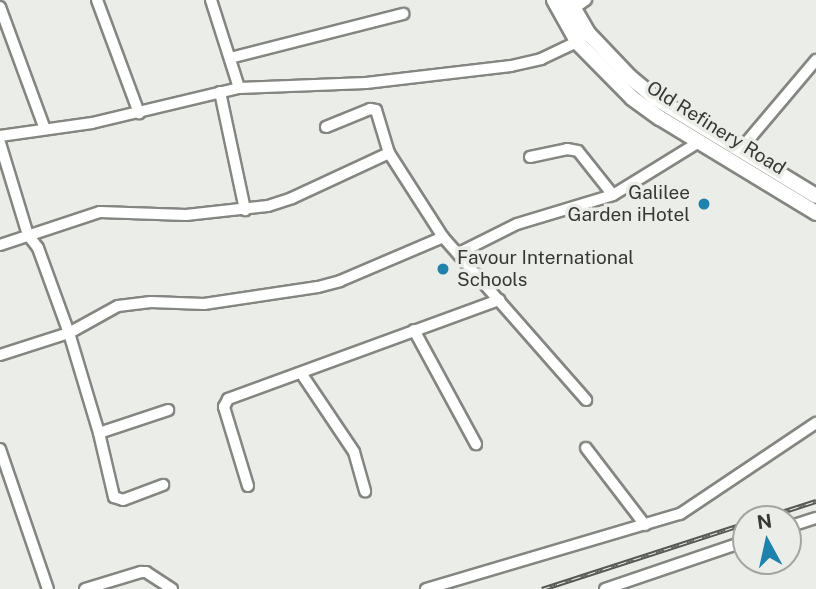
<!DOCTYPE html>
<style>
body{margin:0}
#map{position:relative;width:816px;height:589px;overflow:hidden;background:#eaede8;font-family:"Public Sans",sans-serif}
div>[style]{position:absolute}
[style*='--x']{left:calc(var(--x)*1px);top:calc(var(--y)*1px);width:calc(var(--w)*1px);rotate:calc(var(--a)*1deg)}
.roads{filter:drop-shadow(2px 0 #838681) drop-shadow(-2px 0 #838681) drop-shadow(0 2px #838681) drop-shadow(0 -2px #838681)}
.street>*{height:10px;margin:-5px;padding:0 5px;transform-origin:5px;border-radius:5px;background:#fff}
.secondary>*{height:14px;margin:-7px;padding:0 7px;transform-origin:7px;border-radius:7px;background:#fff}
.rail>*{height:5px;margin-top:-2.5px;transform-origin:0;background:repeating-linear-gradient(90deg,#eaede8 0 8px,#575855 0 16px);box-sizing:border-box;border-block:2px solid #575855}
.dots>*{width:19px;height:19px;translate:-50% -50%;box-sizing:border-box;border:4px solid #eaede8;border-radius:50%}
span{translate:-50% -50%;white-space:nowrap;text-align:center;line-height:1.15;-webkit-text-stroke:7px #eaede8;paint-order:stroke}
.street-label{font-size:19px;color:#373836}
.poi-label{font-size:19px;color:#373836}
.right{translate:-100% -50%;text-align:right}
.left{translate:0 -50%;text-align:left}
.north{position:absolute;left:732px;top:505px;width:70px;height:70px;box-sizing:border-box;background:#eaede8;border:2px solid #a2a5a1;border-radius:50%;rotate:352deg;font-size:19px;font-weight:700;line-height:28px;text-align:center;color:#373836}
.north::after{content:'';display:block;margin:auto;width:24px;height:32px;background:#1f82ad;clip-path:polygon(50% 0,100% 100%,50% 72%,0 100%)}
</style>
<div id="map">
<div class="roads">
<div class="street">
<i style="--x:97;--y:0;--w:121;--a:69.6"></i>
<i style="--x:211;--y:0;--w:92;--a:72.3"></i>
<i style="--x:0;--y:7;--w:130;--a:69.8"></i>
<i style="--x:573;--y:9;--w:16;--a:-35"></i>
<i style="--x:230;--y:58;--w:179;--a:-14.3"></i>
<i style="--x:220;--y:92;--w:121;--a:78"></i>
<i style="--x:326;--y:127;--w:48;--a:-22.2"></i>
<i style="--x:370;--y:109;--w:6;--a:9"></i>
<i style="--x:376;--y:110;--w:45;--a:73.2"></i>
<i style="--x:389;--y:153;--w:100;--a:57.3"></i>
<i style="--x:443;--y:237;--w:217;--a:48.7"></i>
<i style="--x:0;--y:136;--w:93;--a:-8"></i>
<i style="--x:92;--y:123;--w:151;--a:-13.4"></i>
<i style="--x:239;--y:88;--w:127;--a:-2.3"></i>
<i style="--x:366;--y:83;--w:146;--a:-6.7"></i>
<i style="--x:511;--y:66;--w:31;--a:-13"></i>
<i style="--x:541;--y:59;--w:44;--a:-25.4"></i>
<i style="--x:0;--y:143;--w:96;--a:73.1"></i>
<i style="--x:28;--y:235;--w:16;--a:52"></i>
<i style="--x:38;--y:248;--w:90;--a:70"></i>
<i style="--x:69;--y:333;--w:104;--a:73.3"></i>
<i style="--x:99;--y:433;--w:66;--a:76.8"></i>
<i style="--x:114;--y:497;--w:9;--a:18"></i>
<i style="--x:123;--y:500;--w:43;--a:-20.6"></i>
<i style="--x:740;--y:150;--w:118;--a:-49.8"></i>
<i style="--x:530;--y:157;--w:38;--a:-12"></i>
<i style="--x:567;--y:149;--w:11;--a:10"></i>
<i style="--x:578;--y:151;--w:56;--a:51.5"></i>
<i style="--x:0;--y:245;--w:105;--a:-18.3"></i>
<i style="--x:100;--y:212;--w:86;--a:2"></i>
<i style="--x:186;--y:215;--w:82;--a:-6.3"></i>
<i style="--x:268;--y:206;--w:25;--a:-18"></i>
<i style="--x:292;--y:198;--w:107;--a:-24.9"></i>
<i style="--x:459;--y:253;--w:65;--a:-26.6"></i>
<i style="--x:517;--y:224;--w:100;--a:-16.8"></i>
<i style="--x:613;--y:195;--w:101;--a:-31.6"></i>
<i style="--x:414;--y:330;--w:130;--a:61.5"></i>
<i style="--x:0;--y:355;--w:72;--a:-17.7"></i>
<i style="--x:69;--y:333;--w:56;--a:-28.9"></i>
<i style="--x:118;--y:306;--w:33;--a:-7"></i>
<i style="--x:151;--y:302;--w:53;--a:2.2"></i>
<i style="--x:204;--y:304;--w:115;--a:-8.5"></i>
<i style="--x:318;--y:287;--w:23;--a:-15"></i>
<i style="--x:340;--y:281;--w:112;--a:-23.1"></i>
<i style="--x:301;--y:373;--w:95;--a:56.1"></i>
<i style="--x:354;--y:452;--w:41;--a:74.2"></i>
<i style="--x:99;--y:433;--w:73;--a:-18.4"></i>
<i style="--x:586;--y:448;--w:97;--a:52.5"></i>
<i style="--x:0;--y:449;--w:148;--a:71.1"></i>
<i style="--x:248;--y:486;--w:83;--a:-106.9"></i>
<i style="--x:224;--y:407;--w:9;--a:-63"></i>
<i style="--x:228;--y:399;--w:289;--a:-20.1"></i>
<i style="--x:788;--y:527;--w:29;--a:-18"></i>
<i style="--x:85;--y:589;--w:59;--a:-16.9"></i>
<i style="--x:141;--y:572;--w:5;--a:0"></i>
<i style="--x:146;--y:572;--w:31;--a:33"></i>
<i style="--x:426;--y:589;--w:265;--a:-16.5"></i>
<i style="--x:680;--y:514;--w:164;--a:-33.8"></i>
<i style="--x:605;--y:589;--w:149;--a:-18.8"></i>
</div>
<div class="secondary">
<i style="--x:554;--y:0;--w:49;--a:60.8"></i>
<i style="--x:578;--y:43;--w:77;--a:45.5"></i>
<i style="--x:632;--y:98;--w:34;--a:36"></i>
<i style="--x:660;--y:118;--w:183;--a:31.3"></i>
<i style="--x:569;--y:0;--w:39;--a:60"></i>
<i style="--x:589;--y:34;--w:59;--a:46.4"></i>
<i style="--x:630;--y:77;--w:33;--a:40"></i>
<i style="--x:655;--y:98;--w:188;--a:31.3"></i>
</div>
</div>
<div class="rail">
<i style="--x:760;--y:519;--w:59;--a:-17.8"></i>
<i style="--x:542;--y:589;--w:214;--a:-17.9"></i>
</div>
<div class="dots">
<i style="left:704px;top:204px;background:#1f82ad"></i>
<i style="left:443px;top:269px;background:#1f82ad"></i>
</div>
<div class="street-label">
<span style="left:716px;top:128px;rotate:32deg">Old Refinery Road</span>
</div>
<div class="poi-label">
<span class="right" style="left:690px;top:204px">Galilee<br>Garden iHotel</span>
<span class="left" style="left:457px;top:269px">Favour International<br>Schools</span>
</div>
<div class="north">N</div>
</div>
